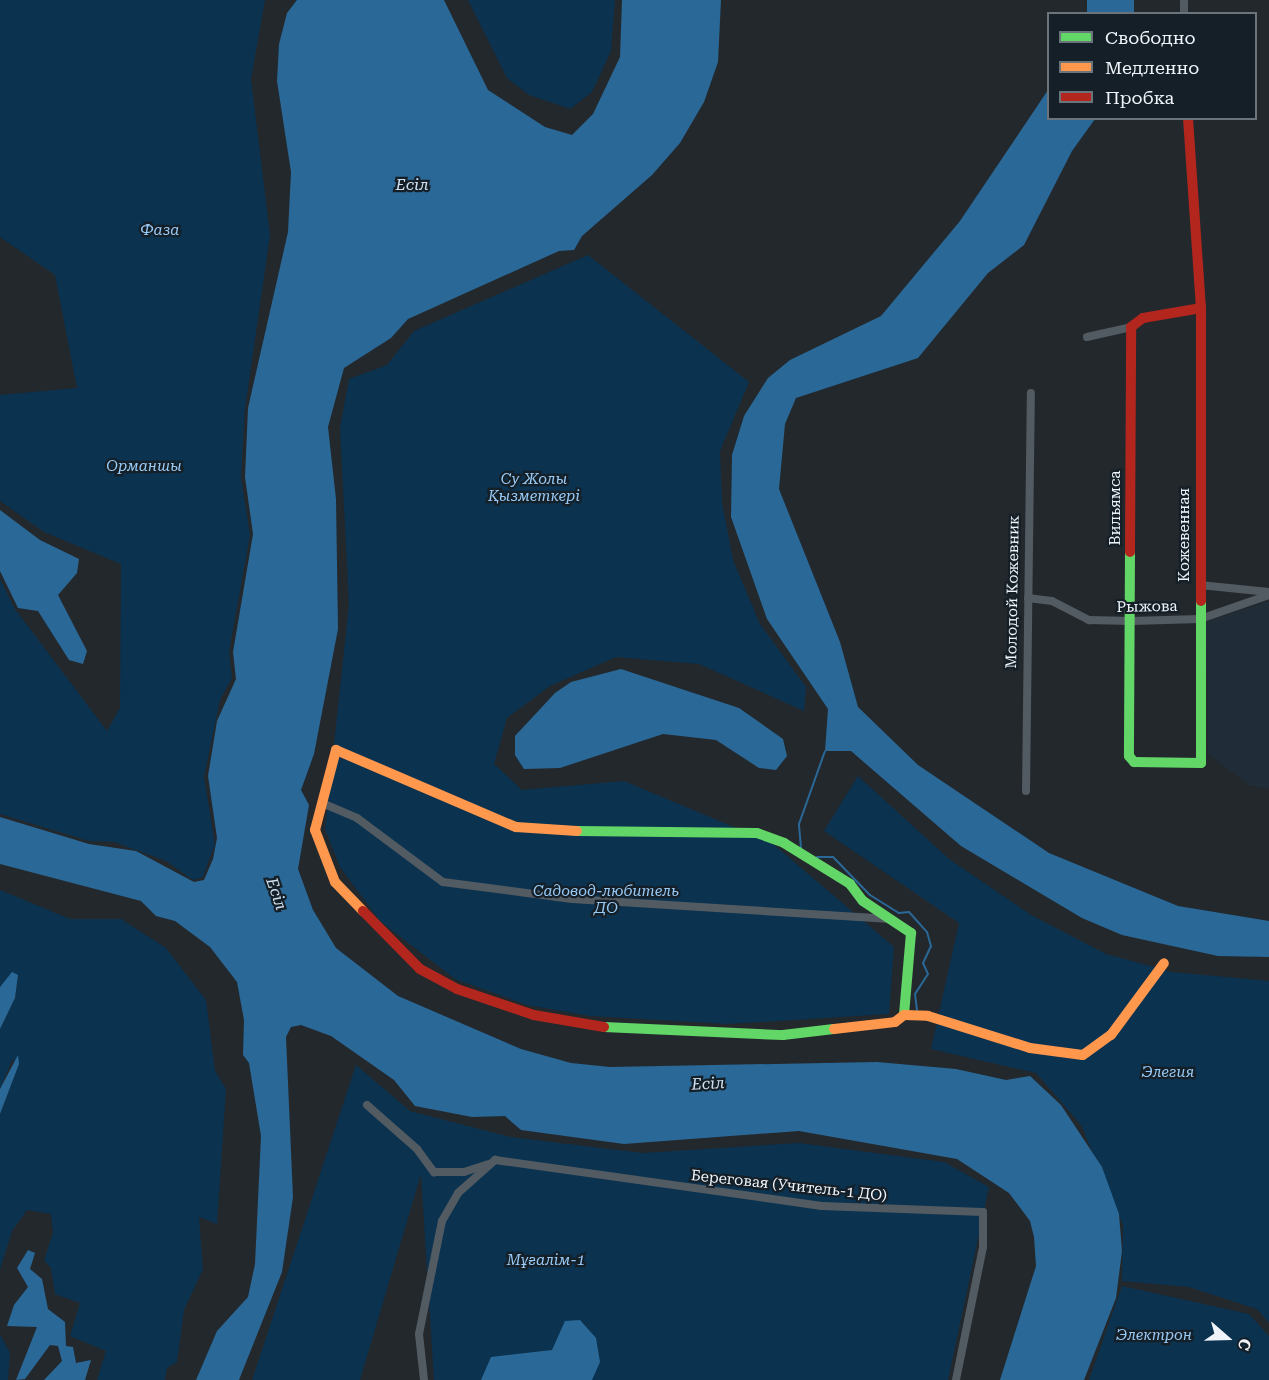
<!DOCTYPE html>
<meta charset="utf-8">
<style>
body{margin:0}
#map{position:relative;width:1269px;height:1380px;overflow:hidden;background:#23282d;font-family:"Roboto Serif",serif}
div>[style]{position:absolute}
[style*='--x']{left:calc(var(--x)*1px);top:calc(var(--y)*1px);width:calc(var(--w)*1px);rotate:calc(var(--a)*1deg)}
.built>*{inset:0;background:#202d39}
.green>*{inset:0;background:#0b324f}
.water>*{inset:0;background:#2a6897;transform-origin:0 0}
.stream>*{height:2px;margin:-1px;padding:0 1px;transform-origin:1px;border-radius:1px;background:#2a6897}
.street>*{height:8px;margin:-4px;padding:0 4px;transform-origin:4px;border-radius:4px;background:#535b62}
.fast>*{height:10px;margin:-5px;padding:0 5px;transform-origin:5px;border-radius:5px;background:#63d668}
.slow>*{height:10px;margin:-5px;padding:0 5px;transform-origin:5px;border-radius:5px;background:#ff974d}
.jam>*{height:10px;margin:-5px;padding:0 5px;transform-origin:5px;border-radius:5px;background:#b3261e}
span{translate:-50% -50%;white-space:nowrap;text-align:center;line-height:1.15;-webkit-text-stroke:4.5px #151f27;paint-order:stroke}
.park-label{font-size:15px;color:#98caf6;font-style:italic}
.street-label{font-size:15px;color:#eef4fa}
.water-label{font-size:16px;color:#d0e0f0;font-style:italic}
.legend{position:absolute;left:1047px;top:12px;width:210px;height:108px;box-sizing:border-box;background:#151f27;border:2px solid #6c747b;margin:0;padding:8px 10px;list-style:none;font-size:18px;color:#eef4fa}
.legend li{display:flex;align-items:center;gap:12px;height:30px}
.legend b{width:30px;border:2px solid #6c747b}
.north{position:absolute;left:1197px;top:1308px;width:60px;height:60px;-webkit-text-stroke:4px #151f27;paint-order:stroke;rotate:110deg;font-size:16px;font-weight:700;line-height:24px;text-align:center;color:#eef4fa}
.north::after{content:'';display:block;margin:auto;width:21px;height:27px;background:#eef4fa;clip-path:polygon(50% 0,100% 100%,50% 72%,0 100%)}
</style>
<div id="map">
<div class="built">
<i style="clip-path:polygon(1269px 601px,1269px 789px,1249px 785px,1208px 754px,1206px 622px)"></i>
</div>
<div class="green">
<i style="clip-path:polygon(0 0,265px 0,251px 79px,270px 235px,245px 409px,241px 477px,250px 535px,229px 652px,232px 678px,220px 700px,204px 777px,215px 844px,203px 877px,193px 880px,166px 861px,114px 842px,89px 841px,0 814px,0 579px,15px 609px,107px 731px,120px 708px,121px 564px,44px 532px,0 501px,0 395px,77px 388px,55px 275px,0 237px)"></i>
<i style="clip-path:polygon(468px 0,615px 0,611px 51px,592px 92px,570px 109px,529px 95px,507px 78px)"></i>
<i style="clip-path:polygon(588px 255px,749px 382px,720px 451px,722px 502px,733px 560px,760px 624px,806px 687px,804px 711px,699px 664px,616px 657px,550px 686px,507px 718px,494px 764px,522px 790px,624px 781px,772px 843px,894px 947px,889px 1014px,728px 1024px,590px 1016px,527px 1005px,455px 979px,380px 921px,340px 867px,325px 829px,349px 604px,340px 428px,349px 379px,387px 365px,414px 331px)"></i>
<i style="clip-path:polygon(858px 776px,949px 859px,1031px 915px,1106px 954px,1172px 972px,1269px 981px,1269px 1323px,1257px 1309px,1189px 1287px,1122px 1281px,1123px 1225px,1081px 1125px,1036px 1073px,931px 1049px,959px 923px,824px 831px)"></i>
<i style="clip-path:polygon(0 890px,70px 919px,121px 919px,166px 948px,206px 1000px,215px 1071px,226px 1089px,217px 1224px,199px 1217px,203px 1269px,184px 1310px,177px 1362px,167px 1368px,165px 1380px,97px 1380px,106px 1351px,70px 1336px,80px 1303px,55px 1294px,51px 1268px,44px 1260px,53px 1233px,51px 1214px,27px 1210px,12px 1231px,0 1270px,0 1114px,19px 1064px,12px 1060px,0 1089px,0 1029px,15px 999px,18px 975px,0 987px)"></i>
<i style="clip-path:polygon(356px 1065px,410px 1111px,510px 1137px,643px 1153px,799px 1143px,944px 1162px,989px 1187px,948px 1380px,434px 1380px,421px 1174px,360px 1380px,252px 1380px)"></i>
<i style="clip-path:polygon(1122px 1286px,1249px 1314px,1269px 1336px,1269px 1380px,1089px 1380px)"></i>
<i style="clip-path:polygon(0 1334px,10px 1353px,8px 1380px,0 1380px)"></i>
</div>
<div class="water">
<i style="clip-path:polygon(297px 0,444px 0,488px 90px,545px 127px,572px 135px,593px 114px,620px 57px,622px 0,721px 0,718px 62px,704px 102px,680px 143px,652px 175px,582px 236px,574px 250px,559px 251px,408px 319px,391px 338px,344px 368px,328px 427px,336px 499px,338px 629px,314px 754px,301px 790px,309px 805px,298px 869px,313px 910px,336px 948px,398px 996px,521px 1049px,571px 1063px,610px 1067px,877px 1062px,956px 1069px,1006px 1080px,1030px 1076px,1061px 1105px,1102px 1167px,1119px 1214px,1122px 1251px,1116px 1298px,1084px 1380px,1000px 1380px,1036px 1266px,1034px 1237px,1030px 1221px,1009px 1193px,957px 1159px,799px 1131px,624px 1144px,521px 1130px,505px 1116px,472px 1117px,415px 1106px,394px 1080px,331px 1036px,301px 1025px,291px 1027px,286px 1037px,293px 1197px,282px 1272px,239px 1380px,196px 1380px,217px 1331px,248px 1297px,255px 1264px,261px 1136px,249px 1063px,243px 1055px,244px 1020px,237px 982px,210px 947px,175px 921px,156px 916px,141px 901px,0 864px,0 817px,89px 844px,136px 851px,194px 882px,204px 880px,213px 859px,217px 838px,208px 776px,217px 721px,236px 679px,233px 652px,253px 534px,245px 477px,248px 408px,288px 232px,291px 172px,277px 81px,279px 44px,287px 13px)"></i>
<i style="left:1087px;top:0;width:47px;height:13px"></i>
<i style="clip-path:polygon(1048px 90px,1048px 118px,1095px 119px,1072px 151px,1024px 245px,988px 273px,918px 358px,796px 398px,785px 424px,779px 489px,840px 642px,858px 707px,918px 765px,1049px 853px,1178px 906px,1269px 921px,1269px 957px,1218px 956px,1122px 935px,1082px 918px,961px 846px,851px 751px,825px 751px,828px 709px,767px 619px,731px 517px,732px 455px,744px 416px,768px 378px,790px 360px,881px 316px,960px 221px)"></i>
<i style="clip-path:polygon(0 510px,40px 540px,79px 559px,77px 573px,58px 595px,87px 651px,83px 664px,69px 660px,38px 611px,18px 608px,0 571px)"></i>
<i style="clip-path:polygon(621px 669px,739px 708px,783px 739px,787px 756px,776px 770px,759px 768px,716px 740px,663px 734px,560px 768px,524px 769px,515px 755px,515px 736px,555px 693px,571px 682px)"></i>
<i style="clip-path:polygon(12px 972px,18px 975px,15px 998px,0 1029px,0 987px)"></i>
<i style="clip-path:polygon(18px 1055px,19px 1064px,0 1114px,0 1089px)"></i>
<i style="clip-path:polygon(28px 1250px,35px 1253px,30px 1269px,42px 1279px,48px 1309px,65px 1322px,66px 1346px,73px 1347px,76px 1363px,91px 1360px,85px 1380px,44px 1380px,62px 1361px,58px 1346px,50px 1345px,25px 1379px,16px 1380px,37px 1327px,7px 1326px,14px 1305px,28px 1287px,17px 1268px)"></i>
<i style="clip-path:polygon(580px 1320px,596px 1338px,600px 1362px,592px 1380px,481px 1380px,491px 1357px,552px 1350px,565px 1321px)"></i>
</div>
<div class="stream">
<i style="--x:801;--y:848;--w:24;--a:-95"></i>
<i style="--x:799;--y:824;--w:77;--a:-70.4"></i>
<i style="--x:817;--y:857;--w:16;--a:0"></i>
<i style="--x:833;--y:857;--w:53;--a:45.8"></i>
<i style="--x:870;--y:895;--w:34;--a:32"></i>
<i style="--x:899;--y:913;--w:10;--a:-6"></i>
<i style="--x:909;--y:912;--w:27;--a:48"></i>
<i style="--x:927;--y:932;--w:15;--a:74"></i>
<i style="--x:931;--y:946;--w:19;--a:115"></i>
<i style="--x:923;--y:963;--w:12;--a:66"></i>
<i style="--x:928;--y:974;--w:24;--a:123"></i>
<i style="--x:915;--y:994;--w:16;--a:83"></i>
</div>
<div class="street">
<i style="--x:1184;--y:0;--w:14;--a:90"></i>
<i style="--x:1087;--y:337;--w:45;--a:-12.8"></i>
<i style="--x:1200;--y:585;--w:69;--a:5.8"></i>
<i style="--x:1028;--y:598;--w:24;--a:7"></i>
<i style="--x:1052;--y:601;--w:42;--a:27.2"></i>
<i style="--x:1089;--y:620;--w:42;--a:1.4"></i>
<i style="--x:1131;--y:621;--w:69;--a:-1.7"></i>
<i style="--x:1200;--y:619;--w:73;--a:-19.2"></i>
<i style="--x:1026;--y:791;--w:398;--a:-89.3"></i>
<i style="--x:322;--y:803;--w:38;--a:23"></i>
<i style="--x:357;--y:818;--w:107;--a:36.7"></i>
<i style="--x:443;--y:882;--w:130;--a:7.5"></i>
<i style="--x:572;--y:899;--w:319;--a:3.6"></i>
<i style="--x:367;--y:1105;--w:67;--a:41.3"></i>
<i style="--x:417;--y:1149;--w:29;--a:54"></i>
<i style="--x:434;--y:1172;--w:30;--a:0"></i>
<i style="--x:464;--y:1172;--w:25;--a:-18"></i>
<i style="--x:424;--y:1380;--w:46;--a:-96.2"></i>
<i style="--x:419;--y:1334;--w:115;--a:-78.5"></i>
<i style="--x:442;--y:1221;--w:32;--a:-60"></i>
<i style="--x:458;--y:1193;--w:50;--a:-41.7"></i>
<i style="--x:495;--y:1160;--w:330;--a:8"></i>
<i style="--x:822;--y:1206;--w:161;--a:2.1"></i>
<i style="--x:983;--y:1212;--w:35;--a:90"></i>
<i style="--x:983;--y:1247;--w:136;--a:101.5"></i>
</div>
<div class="fast">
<i style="--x:1130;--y:552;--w:204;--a:90.3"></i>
<i style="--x:1129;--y:756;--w:8;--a:50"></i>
<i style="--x:1134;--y:762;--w:67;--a:0.9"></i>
<i style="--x:1201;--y:763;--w:162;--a:-90"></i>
<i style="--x:577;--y:831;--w:180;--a:0.6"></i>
<i style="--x:757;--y:833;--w:29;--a:20"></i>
<i style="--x:784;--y:843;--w:78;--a:31.8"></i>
<i style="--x:850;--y:884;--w:21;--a:53"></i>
<i style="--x:863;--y:901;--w:58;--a:33.7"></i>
<i style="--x:911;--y:933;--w:82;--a:94.9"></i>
<i style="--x:604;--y:1027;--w:179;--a:2.6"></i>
<i style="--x:783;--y:1035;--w:51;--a:-6.7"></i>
</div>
<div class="slow">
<i style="--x:363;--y:911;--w:40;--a:-134"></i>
<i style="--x:335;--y:882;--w:56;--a:-111"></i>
<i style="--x:315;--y:830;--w:83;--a:-75.3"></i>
<i style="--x:336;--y:750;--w:196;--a:23.2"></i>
<i style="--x:516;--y:827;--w:61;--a:3.8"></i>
<i style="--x:834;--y:1029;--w:61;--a:-6.5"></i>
<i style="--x:895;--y:1022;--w:11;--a:-38"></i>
<i style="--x:904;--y:1015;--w:24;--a:2"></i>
<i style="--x:928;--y:1016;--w:107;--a:17.4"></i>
<i style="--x:1030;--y:1048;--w:53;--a:7.5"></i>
<i style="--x:1083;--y:1055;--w:34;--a:-36"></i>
<i style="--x:1111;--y:1035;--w:89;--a:-53.6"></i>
</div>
<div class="jam">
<i style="--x:1188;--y:118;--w:190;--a:86.1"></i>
<i style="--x:1201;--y:308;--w:293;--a:90"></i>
<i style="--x:1130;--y:552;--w:225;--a:-89.7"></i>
<i style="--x:1131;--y:327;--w:15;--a:-37"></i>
<i style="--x:1143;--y:318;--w:59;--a:-9.8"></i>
<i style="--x:363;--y:911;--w:81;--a:45.5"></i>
<i style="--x:420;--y:969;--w:42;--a:28.4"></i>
<i style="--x:457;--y:989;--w:81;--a:18.7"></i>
<i style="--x:534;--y:1015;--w:71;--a:9.7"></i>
</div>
<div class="park-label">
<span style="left:160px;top:231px">Фаза</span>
<span style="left:144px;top:467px">Орманшы</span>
<span style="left:534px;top:488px">Су Жолы<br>Қызметкері</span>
<span style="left:606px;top:900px">Садовод-любитель<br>ДО</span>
<span style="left:1168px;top:1073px">Элегия</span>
<span style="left:546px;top:1261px">Мұғалім-1</span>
<span style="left:1154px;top:1336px">Электрон</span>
</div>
<div class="street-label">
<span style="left:1116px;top:508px;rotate:-90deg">Вильямса</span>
<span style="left:1185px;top:535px;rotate:-90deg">Кожевенная</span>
<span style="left:1013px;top:592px;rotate:-89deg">Молодой Кожевник</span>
<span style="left:1147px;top:607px;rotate:-1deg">Рыжова</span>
<span style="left:789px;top:1186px;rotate:6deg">Береговая (Учитель-1 ДО)</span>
</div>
<div class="water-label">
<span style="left:412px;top:185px">Есіл</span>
<span style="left:276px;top:894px;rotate:71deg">Есіл</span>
<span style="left:708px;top:1084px;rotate:-3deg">Есіл</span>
</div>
<ul class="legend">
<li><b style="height:8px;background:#63d668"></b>Свободно</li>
<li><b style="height:8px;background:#ff974d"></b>Медленно</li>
<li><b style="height:8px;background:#b3261e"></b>Пробка</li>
</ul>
<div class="north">С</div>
</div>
